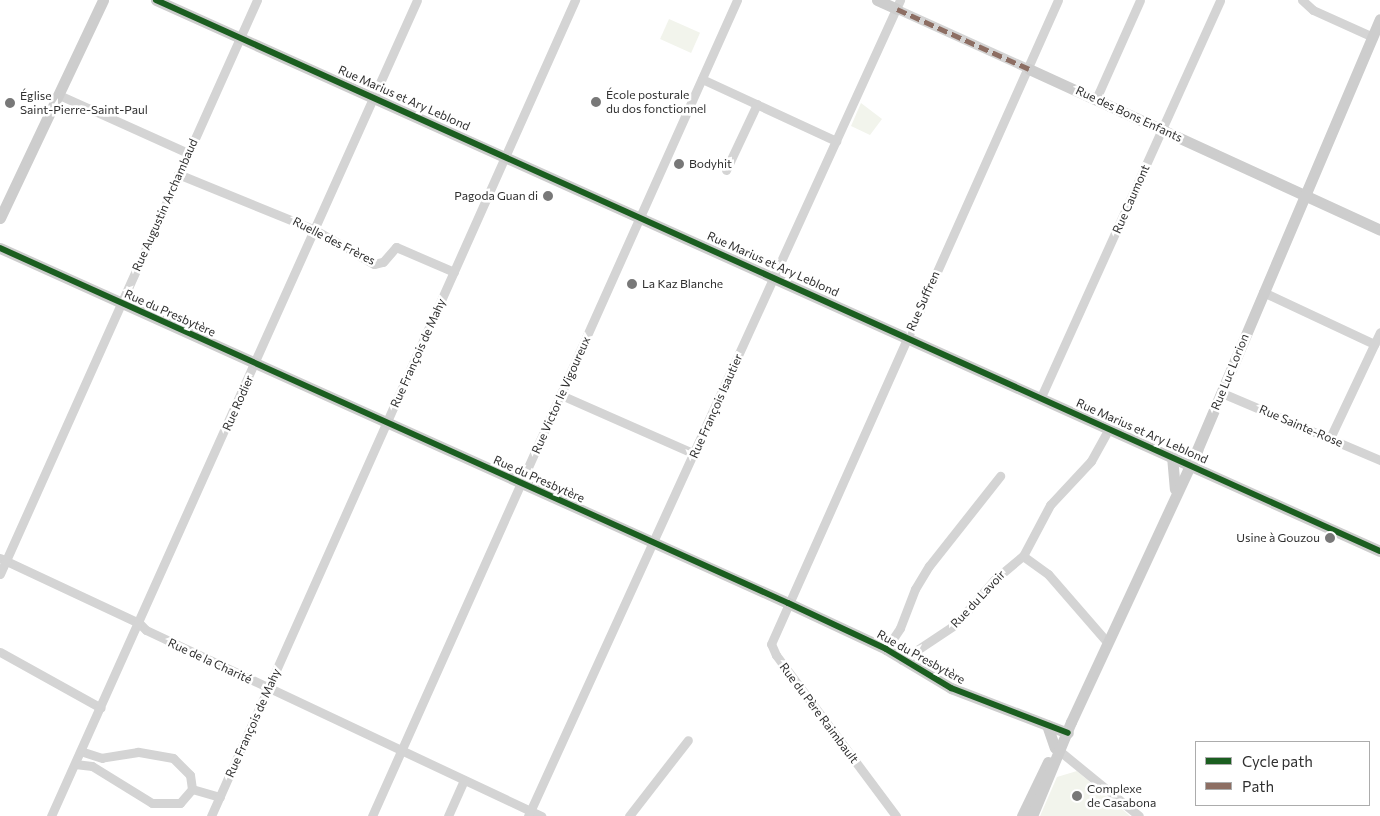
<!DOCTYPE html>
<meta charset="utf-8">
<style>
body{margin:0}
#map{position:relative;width:1380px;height:816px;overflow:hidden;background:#fff;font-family:Commissioner,sans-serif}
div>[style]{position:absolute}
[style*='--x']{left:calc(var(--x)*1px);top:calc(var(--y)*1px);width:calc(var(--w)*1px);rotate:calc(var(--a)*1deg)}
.green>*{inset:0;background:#f2f4ec;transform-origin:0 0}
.street>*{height:9px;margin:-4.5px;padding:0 4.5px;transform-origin:4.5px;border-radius:4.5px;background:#d4d4d4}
.secondary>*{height:11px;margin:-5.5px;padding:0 5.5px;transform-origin:5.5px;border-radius:5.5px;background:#cdcdcd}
.quiet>*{height:5px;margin-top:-2.5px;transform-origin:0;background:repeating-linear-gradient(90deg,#8d6e63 0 10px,transparent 0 15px)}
.cycleway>*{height:6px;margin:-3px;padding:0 3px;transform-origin:3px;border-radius:3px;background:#1b5e20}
.dots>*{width:14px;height:14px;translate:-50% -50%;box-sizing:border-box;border:2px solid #fff;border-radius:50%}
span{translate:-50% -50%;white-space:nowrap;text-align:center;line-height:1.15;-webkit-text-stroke:5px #fff;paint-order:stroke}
.poi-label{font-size:12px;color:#2f2f2f}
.left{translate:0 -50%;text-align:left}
.right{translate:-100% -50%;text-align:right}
.street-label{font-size:12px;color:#2f2f2f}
.legend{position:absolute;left:1195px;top:741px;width:175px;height:65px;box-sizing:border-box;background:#fff;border:1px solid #acacac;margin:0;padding:6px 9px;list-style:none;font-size:15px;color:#2f2f2f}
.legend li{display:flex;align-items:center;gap:10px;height:25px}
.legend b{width:25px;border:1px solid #acacac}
</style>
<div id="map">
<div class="green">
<i style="left:669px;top:19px;width:34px;height:22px;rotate:24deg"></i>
<i style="clip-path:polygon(861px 103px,882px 119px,870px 135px,851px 126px)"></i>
<i style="clip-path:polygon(1077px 771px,1130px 816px,1040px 816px,1057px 777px)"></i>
</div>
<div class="street">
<i style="--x:1302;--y:0;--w:15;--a:42"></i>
<i style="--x:1313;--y:10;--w:66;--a:24.2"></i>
<i style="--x:897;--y:9;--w:145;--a:24.4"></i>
<i style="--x:702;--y:79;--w:148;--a:24.8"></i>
<i style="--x:59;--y:95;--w:141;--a:24.2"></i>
<i style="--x:1096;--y:99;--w:108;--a:-66"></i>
<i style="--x:726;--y:170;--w:73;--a:-64.8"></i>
<i style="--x:178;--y:174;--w:148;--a:22.2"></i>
<i style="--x:315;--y:230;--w:68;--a:30"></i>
<i style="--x:374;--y:264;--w:9;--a:-13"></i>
<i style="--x:383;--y:262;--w:20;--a:-49"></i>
<i style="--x:396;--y:247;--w:63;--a:23.3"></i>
<i style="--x:1263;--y:292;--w:123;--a:25.1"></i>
<i style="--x:1222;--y:393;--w:172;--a:23"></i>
<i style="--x:561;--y:395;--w:146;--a:23.8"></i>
<i style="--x:1041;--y:397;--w:435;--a:-65.7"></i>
<i style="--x:1330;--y:438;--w:117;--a:-64.7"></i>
<i style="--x:1023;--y:556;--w:31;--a:36"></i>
<i style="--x:1048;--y:574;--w:91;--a:49"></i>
<i style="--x:0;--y:558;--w:153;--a:25.1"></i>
<i style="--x:139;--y:623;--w:10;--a:45"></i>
<i style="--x:146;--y:630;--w:437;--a:25.2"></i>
<i style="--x:0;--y:574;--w:629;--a:-65.88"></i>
<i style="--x:886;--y:649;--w:25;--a:-56"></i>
<i style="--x:900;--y:628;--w:42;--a:-69"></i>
<i style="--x:915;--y:589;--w:27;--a:-59"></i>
<i style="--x:929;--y:566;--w:115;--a:-51.7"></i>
<i style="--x:0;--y:652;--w:115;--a:29"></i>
<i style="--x:902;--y:660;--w:65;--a:-33.7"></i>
<i style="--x:956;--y:624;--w:58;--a:-49.2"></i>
<i style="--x:994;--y:580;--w:38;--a:-40"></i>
<i style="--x:1023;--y:556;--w:58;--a:-62.1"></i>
<i style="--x:1050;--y:505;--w:60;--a:-47"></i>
<i style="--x:1091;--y:461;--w:38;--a:-61"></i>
<i style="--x:1056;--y:748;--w:107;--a:39.3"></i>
<i style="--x:75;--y:764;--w:17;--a:7"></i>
<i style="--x:92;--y:766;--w:70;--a:31.7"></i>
<i style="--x:152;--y:803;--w:28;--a:0"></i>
<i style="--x:180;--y:803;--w:18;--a:-49"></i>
<i style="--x:192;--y:789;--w:14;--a:-98"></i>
<i style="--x:190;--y:775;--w:24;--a:-135"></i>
<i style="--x:173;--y:758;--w:36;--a:-170"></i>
<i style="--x:138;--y:752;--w:36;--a:171"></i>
<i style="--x:102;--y:758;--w:22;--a:-162"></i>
<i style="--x:192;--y:789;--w:29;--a:16"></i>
<i style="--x:51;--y:816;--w:894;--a:-65.84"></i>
<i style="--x:211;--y:816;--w:894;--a:-65.96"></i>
<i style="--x:372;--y:816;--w:894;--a:-65.9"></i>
<i style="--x:448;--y:816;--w:39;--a:-66"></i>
<i style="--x:528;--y:816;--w:897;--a:-65.49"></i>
<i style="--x:629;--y:816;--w:96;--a:-52.2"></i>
<i style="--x:896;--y:816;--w:201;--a:-126.7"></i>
<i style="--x:776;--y:655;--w:12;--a:-114"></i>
<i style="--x:771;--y:644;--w:705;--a:-65.98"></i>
</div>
<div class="secondary">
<i style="--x:156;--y:0;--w:1342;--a:24.24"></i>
<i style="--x:877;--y:0;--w:22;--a:24"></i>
<i style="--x:1029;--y:69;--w:386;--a:24.6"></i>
<i style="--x:0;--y:218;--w:241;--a:-64.7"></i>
<i style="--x:0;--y:248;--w:864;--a:24.25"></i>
<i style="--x:788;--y:603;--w:108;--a:25.1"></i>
<i style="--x:886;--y:649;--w:76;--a:31"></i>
<i style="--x:951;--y:688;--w:125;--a:21"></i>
<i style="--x:1172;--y:456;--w:33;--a:85"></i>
<i style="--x:1047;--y:725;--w:24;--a:71"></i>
<i style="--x:1022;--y:816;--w:60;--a:-64.3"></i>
<i style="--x:1032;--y:816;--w:102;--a:-67.5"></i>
<i style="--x:1071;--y:722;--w:300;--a:-65.1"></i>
<i style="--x:1197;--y:450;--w:468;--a:-67"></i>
</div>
<div class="quiet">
<i style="--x:897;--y:9;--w:145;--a:24.4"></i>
</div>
<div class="cycleway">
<i style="--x:156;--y:0;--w:1342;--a:24.24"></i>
<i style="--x:0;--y:248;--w:864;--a:24.25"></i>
<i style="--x:788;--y:603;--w:108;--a:25.1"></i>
<i style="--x:886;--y:649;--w:76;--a:31"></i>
<i style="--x:951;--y:688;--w:125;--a:21"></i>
</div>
<div class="dots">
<i style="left:596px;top:102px;background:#787878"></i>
<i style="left:10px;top:103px;background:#787878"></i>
<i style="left:679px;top:164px;background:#787878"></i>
<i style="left:548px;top:196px;background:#787878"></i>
<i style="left:632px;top:284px;background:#787878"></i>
<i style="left:1330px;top:538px;background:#787878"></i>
<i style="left:1077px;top:796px;background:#787878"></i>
</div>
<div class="poi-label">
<span class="left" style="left:606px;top:102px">École posturale<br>du dos fonctionnel</span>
<span class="left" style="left:20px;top:103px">Église<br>Saint-Pierre-Saint-Paul</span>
<span class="left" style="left:689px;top:164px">Bodyhit</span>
<span class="right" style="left:538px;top:196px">Pagoda Guan di</span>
<span class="left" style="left:642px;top:284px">La Kaz Blanche</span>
<span class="right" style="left:1320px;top:538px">Usine à Gouzou</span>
<span class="left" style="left:1087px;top:796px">Complexe<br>de Casabona</span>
</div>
<div class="street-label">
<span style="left:404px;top:98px;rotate:24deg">Rue Marius et Ary Leblond</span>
<span style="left:1129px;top:114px;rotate:25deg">Rue des Bons Enfants</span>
<span style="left:1131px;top:199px;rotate:-66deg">Rue Caumont</span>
<span style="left:165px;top:205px;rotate:-66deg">Rue Augustin Archambaud</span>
<span style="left:334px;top:241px;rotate:27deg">Ruelle des Frères</span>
<span style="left:773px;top:264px;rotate:24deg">Rue Marius et Ary Leblond</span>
<span style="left:923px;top:301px;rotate:-66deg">Rue Suffren</span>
<span style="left:170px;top:313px;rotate:24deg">Rue du Presbytère</span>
<span style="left:418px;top:353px;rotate:-66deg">Rue François de Mahy</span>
<span style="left:1230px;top:372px;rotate:-68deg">Rue Luc Lorion</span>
<span style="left:561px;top:395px;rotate:-66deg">Rue Victor le Vigoureux</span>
<span style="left:238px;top:403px;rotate:-66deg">Rue Rodier</span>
<span style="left:716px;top:406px;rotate:-66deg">Rue François Isautier</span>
<span style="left:1301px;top:426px;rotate:23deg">Rue Sainte-Rose</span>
<span style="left:1142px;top:431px;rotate:24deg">Rue Marius et Ary Leblond</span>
<span style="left:539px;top:479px;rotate:24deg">Rue du Presbytère</span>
<span style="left:978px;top:599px;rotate:-47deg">Rue du Lavoir</span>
<span style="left:921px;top:657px;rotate:29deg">Rue du Presbytère</span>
<span style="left:210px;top:661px;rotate:25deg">Rue de la Charité</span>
<span style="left:819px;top:713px;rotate:53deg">Rue du Père Raimbault</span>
<span style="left:253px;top:723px;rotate:-66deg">Rue François de Mahy</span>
</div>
<ul class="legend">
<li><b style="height:6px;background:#1b5e20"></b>Cycle path</li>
<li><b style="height:6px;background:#8d6e63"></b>Path</li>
</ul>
</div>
